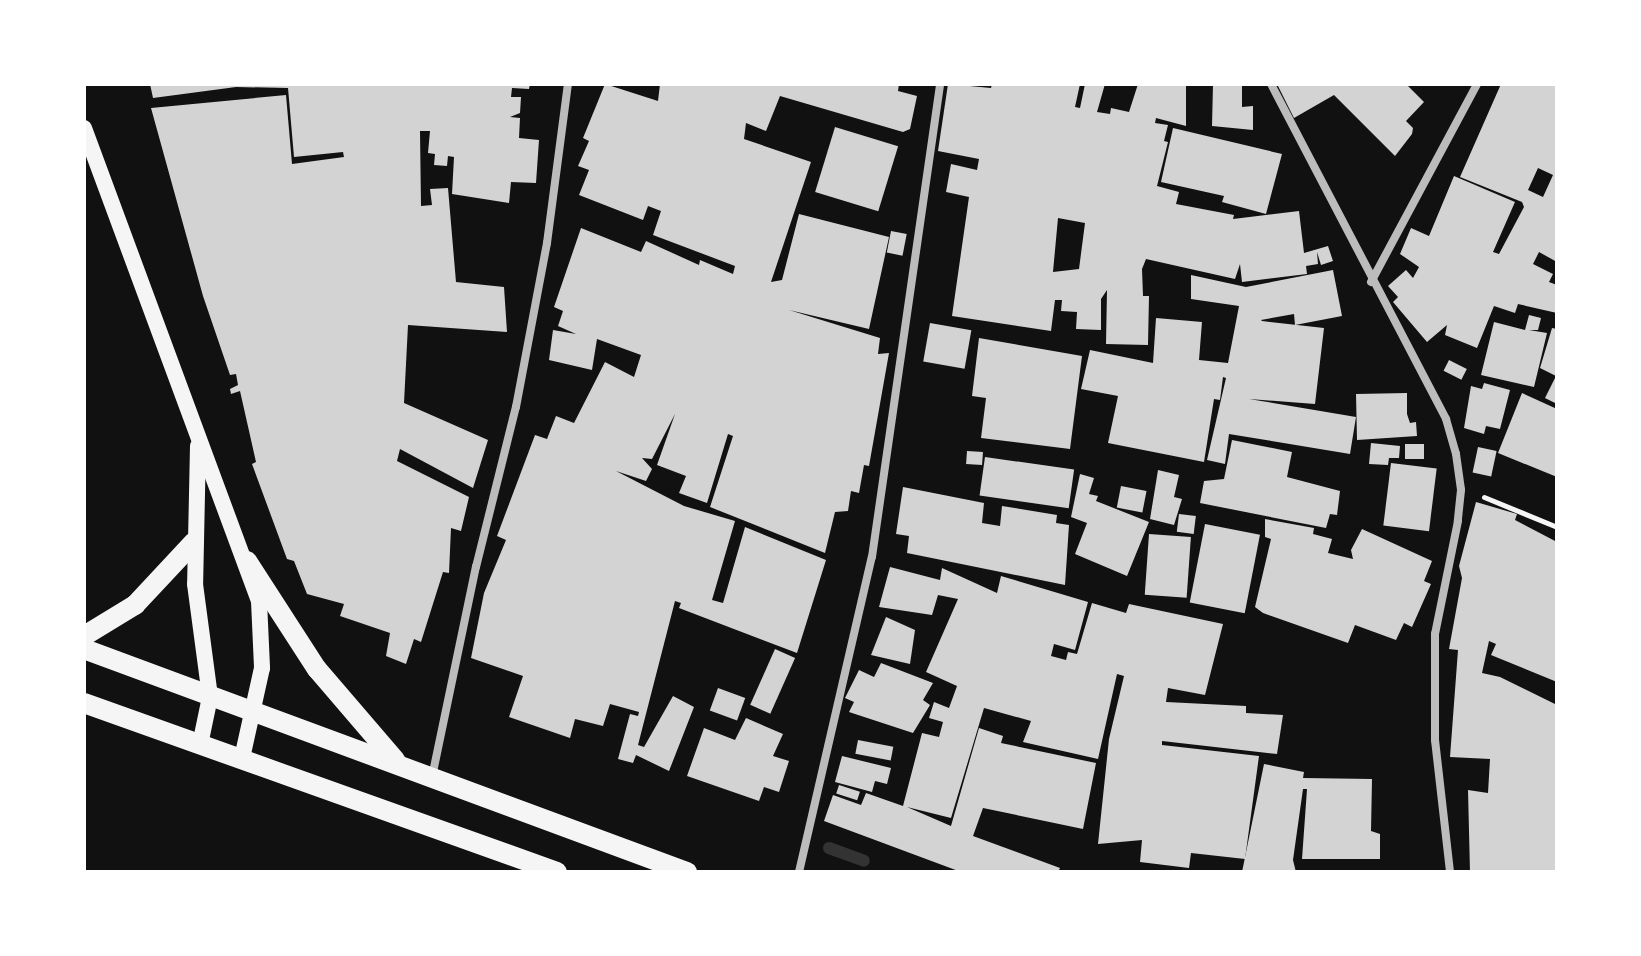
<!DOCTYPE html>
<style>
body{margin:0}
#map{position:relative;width:1641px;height:956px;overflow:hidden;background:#111;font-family:"Fira Sans Condensed",sans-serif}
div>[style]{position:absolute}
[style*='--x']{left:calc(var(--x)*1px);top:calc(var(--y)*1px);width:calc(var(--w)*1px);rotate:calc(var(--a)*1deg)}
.stream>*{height:12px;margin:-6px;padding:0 6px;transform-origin:6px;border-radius:6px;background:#333}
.building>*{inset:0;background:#d3d3d3;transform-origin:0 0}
.path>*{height:5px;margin:-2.5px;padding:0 2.5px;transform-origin:2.5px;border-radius:2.5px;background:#f5f5f5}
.minor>*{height:8px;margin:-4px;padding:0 4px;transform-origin:4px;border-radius:4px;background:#bcbcbc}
.secondary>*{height:16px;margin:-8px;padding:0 8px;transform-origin:8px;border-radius:8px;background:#f5f5f5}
.primary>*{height:20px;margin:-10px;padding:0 10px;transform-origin:10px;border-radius:10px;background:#f5f5f5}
span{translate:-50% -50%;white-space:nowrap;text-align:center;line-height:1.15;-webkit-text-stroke:6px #fff;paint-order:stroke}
.frame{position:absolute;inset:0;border:86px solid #fff;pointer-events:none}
</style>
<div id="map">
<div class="stream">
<i style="--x:829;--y:848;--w:37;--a:20"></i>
</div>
<div class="building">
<i style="clip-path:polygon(150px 84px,530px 84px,529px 89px,512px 88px,511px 97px,521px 97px,520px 113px,510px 117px,520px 118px,519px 138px,539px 140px,536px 183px,511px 182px,509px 203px,452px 194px,454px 157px,448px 156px,447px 166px,434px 165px,435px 154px,428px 153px,430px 131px,420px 131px,421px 206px,432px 205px,430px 189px,448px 188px,456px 282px,504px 287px,507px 332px,408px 325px,404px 403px,488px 440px,473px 488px,400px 449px,397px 461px,469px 497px,461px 531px,451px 528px,449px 573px,443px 572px,421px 642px,414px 639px,406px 664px,386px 656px,390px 633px,340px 616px,344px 604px,307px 594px,294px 561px,287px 559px,252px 464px,256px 462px,240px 391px,231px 394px,230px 389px,238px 385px,236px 374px,230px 375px,203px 296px,151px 108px,286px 95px,292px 164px,344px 157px,343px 152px,294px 157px,288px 88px,236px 87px,153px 98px)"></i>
<i style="clip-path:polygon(605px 84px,658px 101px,660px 84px,899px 84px,898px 91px,917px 96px,910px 129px,903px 132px,780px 96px,766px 131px,746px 123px,744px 139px,811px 162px,771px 282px,782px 280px,799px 214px,889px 237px,869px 329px,789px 310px,880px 338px,878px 354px,889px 353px,869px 466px,864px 465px,859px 493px,851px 491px,848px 511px,835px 512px,825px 553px,710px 507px,733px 436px,728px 434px,707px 503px,679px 493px,686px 476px,657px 465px,675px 414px,652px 459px,642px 458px,652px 469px,646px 481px,616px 471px,684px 506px,735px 521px,712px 600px,723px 603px,745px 527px,826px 560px,797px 653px,679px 608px,681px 603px,675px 601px,638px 745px,644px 747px,673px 696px,694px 707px,669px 771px,636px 755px,633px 763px,618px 759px,630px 714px,638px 716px,639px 712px,610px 704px,603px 726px,575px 719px,570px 738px,509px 717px,523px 676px,471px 658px,484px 593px,506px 540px,497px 536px,535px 435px,547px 439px,556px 416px,574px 423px,605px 362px,634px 377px,641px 355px,597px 339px,592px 370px,549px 360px,553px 330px,576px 334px,558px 326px,563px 311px,554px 307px,581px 228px,641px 252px,646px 241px,699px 265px,700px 260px,733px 274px,735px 266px,653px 235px,661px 211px,648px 206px,643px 220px,579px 195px,589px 170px,578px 166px,589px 141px,583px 138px)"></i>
<i style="clip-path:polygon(evenodd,948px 84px,991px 88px,992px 84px,1080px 84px,1075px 107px,1080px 108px,1085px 84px,1105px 84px,1097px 112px,1110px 114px,1111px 108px,1129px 112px,1138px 84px,1186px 84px,1186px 126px,1156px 118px,1155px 123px,1168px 125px,1164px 141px,1168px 142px,1157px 186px,1179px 192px,1176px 204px,1234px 215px,1233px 219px,1299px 211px,1304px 253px,1328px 246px,1333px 261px,1321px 265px,1317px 252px,1318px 264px,1306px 266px,1307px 274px,1242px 282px,1240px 264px,1235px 279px,1146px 259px,1142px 269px,1143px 296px,1149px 296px,1148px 345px,1106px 344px,1107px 290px,1101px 299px,1101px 330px,1076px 329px,1077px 312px,1061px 311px,1062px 300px,1055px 300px,1051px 331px,952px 316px,969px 197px,946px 192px,951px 164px,977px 170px,979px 159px,938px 151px,948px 84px,1058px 218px,1085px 223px,1079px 269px,1053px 272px,1058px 218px)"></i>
<i style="clip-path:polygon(1213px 84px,1242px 84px,1242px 107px,1253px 106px,1253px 130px,1212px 126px)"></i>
<i style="clip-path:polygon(1277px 84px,1406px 84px,1424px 102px,1406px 121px,1413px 128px,1412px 134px,1395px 156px,1334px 95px,1294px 118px)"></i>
<i style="clip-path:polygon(evenodd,1501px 84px,1557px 84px,1557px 262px,1539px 252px,1533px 264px,1553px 274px,1549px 282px,1557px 285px,1557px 313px,1518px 304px,1515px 313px,1494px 306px,1477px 348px,1445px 335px,1447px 325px,1427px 342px,1393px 302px,1398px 297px,1388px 286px,1406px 270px,1413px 278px,1419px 267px,1400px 254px,1411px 228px,1429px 236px,1454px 176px,1515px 202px,1493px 252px,1499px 254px,1524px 207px,1522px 202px,1460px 177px,1501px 84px,1538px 168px,1553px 175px,1543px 197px,1528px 190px,1538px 168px)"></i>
<i style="left:835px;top:127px;width:66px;height:68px;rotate:17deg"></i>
<i style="clip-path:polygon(1173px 128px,1282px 154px,1266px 214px,1222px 202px,1224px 196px,1161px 182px)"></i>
<i style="left:891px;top:231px;width:16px;height:22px;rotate:11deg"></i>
<i style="clip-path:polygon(1333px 270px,1342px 316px,1295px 325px,1294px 314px,1261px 320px,1262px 321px,1324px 328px,1315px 404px,1249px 399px,1356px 417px,1350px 454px,1229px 434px,1225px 464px,1207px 460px,1226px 378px,1223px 377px,1220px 400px,1214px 399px,1204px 462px,1108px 443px,1118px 396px,1081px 389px,1090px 350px,1153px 363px,1156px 318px,1202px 322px,1199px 360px,1228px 363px,1239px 306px,1191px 299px,1191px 275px,1246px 287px)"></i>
<i style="clip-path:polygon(1529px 315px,1541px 318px,1538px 330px,1529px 330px,1547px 333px,1534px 387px,1481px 375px,1494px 322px,1525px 330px)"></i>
<i style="left:930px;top:323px;width:42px;height:39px;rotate:10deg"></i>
<i style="clip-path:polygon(1552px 328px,1557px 329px,1557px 404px,1545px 398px,1556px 376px,1540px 368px)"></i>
<i style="clip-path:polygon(979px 338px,1082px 356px,1070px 449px,981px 438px,986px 398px,972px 396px)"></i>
<i style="left:1449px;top:360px;width:20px;height:12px;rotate:27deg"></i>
<i style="clip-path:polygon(1484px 383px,1510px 390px,1500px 429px,1486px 426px,1484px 434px,1464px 428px,1471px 386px,1482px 389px)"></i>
<i style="clip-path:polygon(1407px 393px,1407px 414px,1410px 423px,1416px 422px,1417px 436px,1357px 440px,1356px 394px)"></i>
<i style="clip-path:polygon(1522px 393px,1557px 409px,1557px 477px,1498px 453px)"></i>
<i style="clip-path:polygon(1232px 440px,1292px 452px,1287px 477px,1340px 491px,1337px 515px,1330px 514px,1326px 528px,1200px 503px,1204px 481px,1224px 479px)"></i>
<i style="clip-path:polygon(1371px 443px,1400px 446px,1399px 458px,1389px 458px,1388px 465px,1369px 464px)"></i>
<i style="left:1405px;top:444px;width:19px;height:15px"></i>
<i style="left:1478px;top:447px;width:19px;height:26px;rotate:12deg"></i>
<i style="left:967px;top:451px;width:16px;height:13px;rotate:4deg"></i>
<i style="left:985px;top:457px;width:90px;height:39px;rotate:8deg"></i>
<i style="left:1391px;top:463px;width:46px;height:63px;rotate:7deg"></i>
<i style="clip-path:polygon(1158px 470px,1179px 475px,1174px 497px,1182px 499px,1174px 525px,1150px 519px)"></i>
<i style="clip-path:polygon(1080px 474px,1094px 478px,1089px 494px,1098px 496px,1096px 501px,1149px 522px,1127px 576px,1075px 554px,1087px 523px,1071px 517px)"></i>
<i style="left:1121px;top:486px;width:26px;height:22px;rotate:11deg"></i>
<i style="clip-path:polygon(903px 487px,984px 503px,982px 523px,1000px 526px,1002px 506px,1057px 515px,1056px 523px,1069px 525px,1065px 585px,907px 553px,909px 536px,896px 534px)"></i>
<i style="clip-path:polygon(1476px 502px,1517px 514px,1515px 520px,1557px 542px,1557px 682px,1491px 655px,1496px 644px,1489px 641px,1482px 673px,1500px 677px,1557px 705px,1557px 872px,1470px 872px,1468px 790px,1488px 793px,1490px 759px,1450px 757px,1458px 650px,1449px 649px,1462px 578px,1459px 566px)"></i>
<i style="left:1179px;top:514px;width:17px;height:18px;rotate:7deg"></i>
<i style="clip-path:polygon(1265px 519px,1314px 528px,1313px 534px,1332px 539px,1328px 553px,1353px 559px,1351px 550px,1362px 529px,1432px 561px,1424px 581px,1431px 584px,1412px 627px,1404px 623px,1396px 640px,1355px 625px,1348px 643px,1263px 613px,1255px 607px,1271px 539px,1265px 537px)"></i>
<i style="left:1205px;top:524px;width:56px;height:80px;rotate:11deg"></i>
<i style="left:1149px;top:534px;width:42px;height:61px;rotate:4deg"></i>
<i style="clip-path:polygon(890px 567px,940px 580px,942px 568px,997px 593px,1001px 576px,1088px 602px,1075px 650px,1054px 644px,1051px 656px,1066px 660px,1068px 652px,1077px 654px,1092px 603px,1126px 613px,1129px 604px,1223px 624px,1205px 695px,1168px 688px,1166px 702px,1246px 706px,1246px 713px,1283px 715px,1277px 754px,1162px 741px,1162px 745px,1259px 756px,1245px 859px,1191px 853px,1189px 868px,1140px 862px,1142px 840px,1098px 844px,1109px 739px,1124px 676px,1117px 674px,1098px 759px,1023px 742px,1031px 721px,984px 708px,951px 818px,907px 807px,951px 826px,979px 728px,1003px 736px,1001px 743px,1096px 763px,1083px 829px,983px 808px,973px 836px,1060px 868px,1058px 872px,961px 872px,824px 821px,833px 795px,861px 805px,866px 793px,903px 806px,922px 733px,939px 737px,943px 722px,929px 718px,934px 702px,949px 708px,957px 686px,926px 672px,958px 599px,938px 595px,932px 615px,879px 607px)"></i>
<i style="clip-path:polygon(886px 617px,915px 630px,910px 664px,871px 655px)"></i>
<i style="left:775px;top:649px;width:22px;height:61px;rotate:24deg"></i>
<i style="clip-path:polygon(881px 663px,933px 683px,923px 700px,930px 705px,913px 733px,849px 712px,854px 702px,845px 698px,859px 670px,874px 677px)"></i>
<i style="left:718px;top:688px;width:29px;height:24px;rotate:20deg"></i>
<i style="clip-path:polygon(746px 718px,783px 734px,773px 756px,789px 761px,779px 792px,764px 787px,759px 801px,687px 776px,704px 728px,735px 740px)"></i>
<i style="left:858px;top:740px;width:36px;height:14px;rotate:11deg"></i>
<i style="clip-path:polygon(842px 756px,891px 768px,887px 784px,875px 781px,872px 792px,835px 782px)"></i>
<i style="clip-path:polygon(1264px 764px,1304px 772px,1303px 778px,1372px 779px,1371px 831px,1380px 834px,1380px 859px,1302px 859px,1307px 789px,1303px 789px,1293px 860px,1296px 872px,1242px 872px)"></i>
<i style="left:839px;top:785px;width:22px;height:9px;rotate:18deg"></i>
</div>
<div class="path">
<i style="--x:1484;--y:497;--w:79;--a:22.3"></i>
</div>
<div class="minor">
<i style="--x:1271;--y:84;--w:378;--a:62.4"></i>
<i style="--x:1446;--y:419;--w:36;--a:74"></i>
<i style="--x:1456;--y:454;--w:36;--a:82"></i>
<i style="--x:1461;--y:490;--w:31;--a:96"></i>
<i style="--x:1458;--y:521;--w:115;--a:101.5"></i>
<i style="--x:1435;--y:634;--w:106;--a:90"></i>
<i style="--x:1435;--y:740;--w:133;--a:83.5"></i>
<i style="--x:1371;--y:282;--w:225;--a:-61.8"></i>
<i style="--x:432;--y:777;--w:215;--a:-78.2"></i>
<i style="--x:476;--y:567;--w:165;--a:-76"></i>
<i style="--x:516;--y:407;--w:167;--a:-79.3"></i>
<i style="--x:547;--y:243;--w:160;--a:-82.5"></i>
<i style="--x:799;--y:872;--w:323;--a:-77"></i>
<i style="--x:872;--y:557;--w:478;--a:-81.8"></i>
</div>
<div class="secondary">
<i style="--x:84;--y:128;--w:504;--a:69.7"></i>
<i style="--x:259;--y:601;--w:67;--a:87.4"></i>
<i style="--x:262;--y:668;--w:92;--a:102.5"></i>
<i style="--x:198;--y:446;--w:138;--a:91.2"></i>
<i style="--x:195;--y:584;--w:114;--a:82.4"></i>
<i style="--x:210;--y:697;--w:49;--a:101.8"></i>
</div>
<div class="primary">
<i style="--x:247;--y:561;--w:129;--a:57.1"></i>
<i style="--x:317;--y:669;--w:120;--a:49.4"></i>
<i style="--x:84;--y:636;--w:60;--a:-31.3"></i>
<i style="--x:135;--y:605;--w:86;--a:-46.9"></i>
<i style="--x:84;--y:649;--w:643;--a:20.3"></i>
<i style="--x:84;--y:703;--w:502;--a:19.66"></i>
</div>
<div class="frame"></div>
</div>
